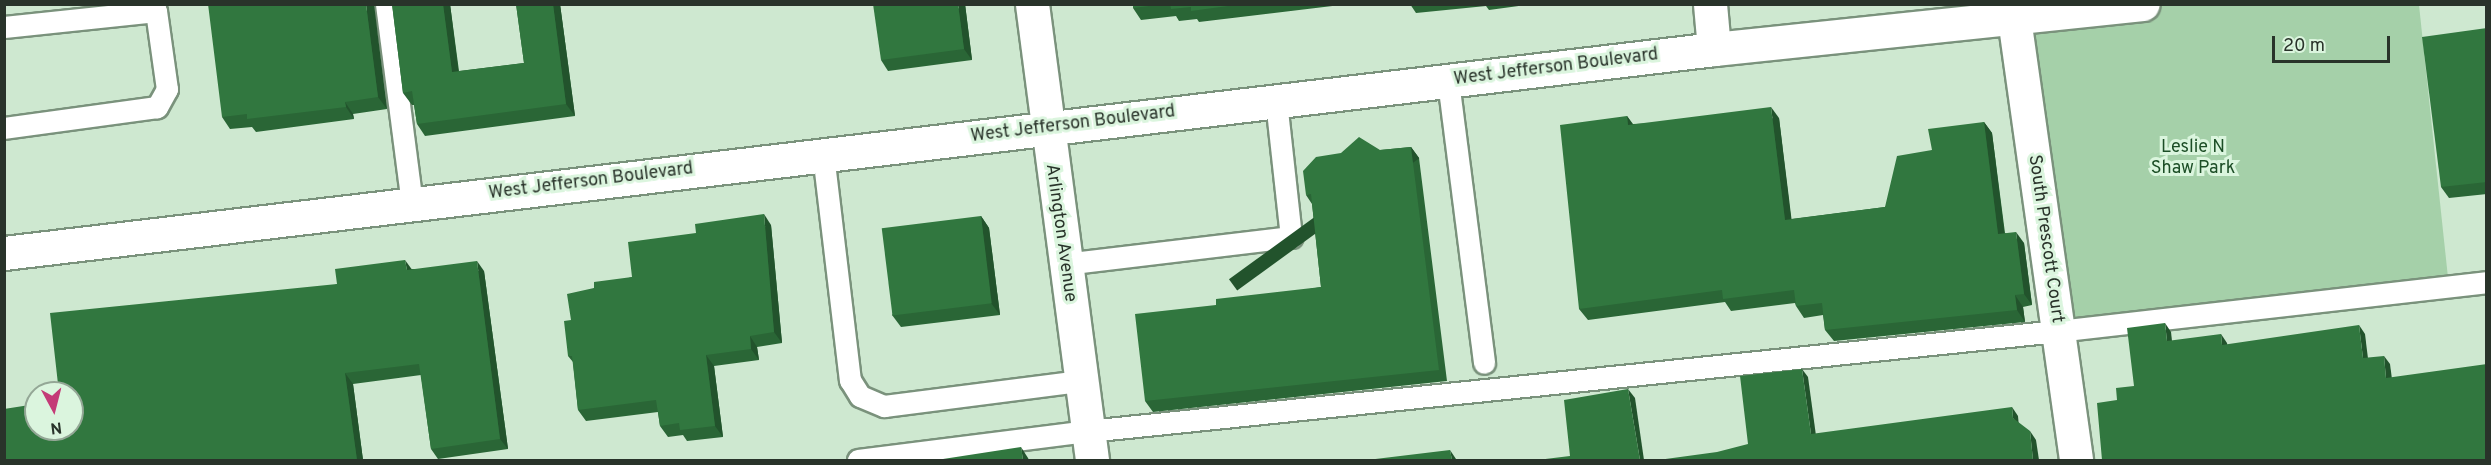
<!DOCTYPE html>
<style>
body{margin:0}
#map{position:relative;width:2491px;height:465px;overflow:hidden;background:#cee8d0;font-family:Overpass,sans-serif}
div>[style]{position:absolute}
[style*='--x']{left:calc(var(--x)*1px);top:calc(var(--y)*1px);width:calc(var(--w)*1px);rotate:calc(var(--a)*1deg)}
.green>*{inset:0;background:#a5d0a9}
.roads{filter:drop-shadow(2px 0 #7a927c) drop-shadow(-2px 0 #7a927c) drop-shadow(0 2px #7a927c) drop-shadow(0 -2px #7a927c)}
.lane>*{height:21px;margin:-10.5px;padding:0 10.5px;transform-origin:10.5px;border-radius:10.5px;background:#fff}
.street>*{height:33px;margin:-16.5px;padding:0 16.5px;transform-origin:16.5px;border-radius:16.5px;background:#fff}
.secondary>*{height:33px;margin:-16.5px;padding:0 16.5px;transform-origin:16.5px;border-radius:16.5px;background:#fff}
.wall>*{inset:0;background:#2a6636}
.shaded-wall>*{inset:0;background:#22532c;transform-origin:0 0}
.building>*{inset:0;background:#31773f;transform-origin:0 0}
span{translate:-50% -50%;white-space:nowrap;text-align:center;line-height:1.15;-webkit-text-stroke:6px #dbf5de;paint-order:stroke}
.street-label{font-size:18px;color:#29332a}
.park-label{font-size:18px;color:#1c4e26}
.frame{position:absolute;inset:0;border:6px solid #29332a;pointer-events:none}
.north{position:absolute;left:24px;top:381px;width:60px;height:60px;box-sizing:border-box;background:#dbf5de;border:2px solid #94a796;border-radius:50%;rotate:173deg;font-size:16px;font-weight:700;line-height:24px;text-align:center;color:#29332a}
.north::after{content:'';display:block;margin:auto;width:21px;height:27px;background:#c43b77;clip-path:polygon(50% 0,100% 100%,50% 72%,0 100%)}
.scale{position:absolute;left:2272px;top:36px;width:118px;height:27px;box-sizing:border-box;border:3px solid #29332a;border-top:0;padding-left:8px;font-size:18px;line-height:21px;white-space:nowrap;color:#29332a;-webkit-text-stroke:4px #dbf5de;paint-order:stroke}
</style>
<div id="map">
<div class="green">
<i style="clip-path:polygon(2143px 4px,2419px 5px,2449px 287px,2058px 331px,2014px 18px)"></i>
</div>
<div class="roads">
<div class="lane">
<i style="--x:386;--y:4;--w:202;--a:82.6"></i>
<i style="--x:4;--y:27;--w:153;--a:-6"></i>
<i style="--x:156;--y:11;--w:79;--a:82"></i>
<i style="--x:167;--y:89;--w:21;--a:119"></i>
<i style="--x:157;--y:107;--w:154;--a:172.2"></i>
<i style="--x:1448;--y:81;--w:284;--a:82.7"></i>
<i style="--x:823;--y:154;--w:228;--a:83.2"></i>
<i style="--x:850;--y:380;--w:19;--a:58"></i>
<i style="--x:860;--y:396;--w:26;--a:23"></i>
<i style="--x:884;--y:406;--w:198;--a:-7.3"></i>
<i style="--x:1064;--y:264;--w:229;--a:-6.8"></i>
<i style="--x:1291;--y:237;--w:137;--a:-96.3"></i>
<i style="--x:858;--y:460;--w:232;--a:-7.2"></i>
<i style="--x:1088;--y:431;--w:975;--a:-5.89"></i>
<i style="--x:2058;--y:331;--w:431;--a:-6.5"></i>
</div>
<div class="street">
<i style="--x:1710;--y:4;--w:45;--a:84.9"></i>
<i style="--x:2014;--y:18;--w:446;--a:82"></i>
</div>
<div class="secondary">
<i style="--x:1032;--y:4;--w:460;--a:82.5"></i>
<i style="--x:4;--y:253;--w:1722;--a:-6.8"></i>
<i style="--x:1714;--y:49;--w:431;--a:-6"></i>
</div>
</div>
<div class="wall">
<i style="clip-path:polygon(392px 4px,450px 4px,459px 71px,524px 63px,516px 4px,560px 4px,575px 116px,425px 136px,417px 124px,414px 105px,412px 105px,403px 93px)"></i>
<i style="clip-path:polygon(965px 4px,972px 60px,888px 71px,881px 60px)"></i>
<i style="clip-path:polygon(1133px 4px,1349px 4px,1199px 22px,1197px 19px,1179px 21px,1176px 16px,1141px 20px,1133px 8px)"></i>
<i style="clip-path:polygon(1410px 4px,1533px 4px,1489px 10px,1486px 6px,1416px 13px)"></i>
<i style="clip-path:polygon(373px 6px,387px 109px,353px 114px,354px 119px,256px 132px,252px 127px,230px 129px,222px 117px)"></i>
<i style="clip-path:polygon(2487px 28px,2487px 194px,2449px 198px,2441px 187px)"></i>
<i style="clip-path:polygon(1627px 116px,1633px 124px,1779px 118px,1791px 219px,1885px 207px,1932px 150px,1984px 122px,1992px 133px,2005px 233px,2024px 243px,2032px 305px,2023px 307px,2025px 322px,1834px 341px,1825px 330px,1823px 315px,1804px 318px,1796px 306px,1795px 303px,1731px 311px,1725px 302px,1588px 320px,1579px 309px)"></i>
<i style="clip-path:polygon(1411px 147px,1419px 158px,1447px 381px,1153px 412px,1145px 401px,1216px 305px,1321px 287px,1312px 204px,1306px 195px,1380px 150px)"></i>
<i style="clip-path:polygon(981px 216px,989px 228px,1000px 315px,901px 327px,892px 315px)"></i>
<i style="clip-path:polygon(771px 225px,782px 343px,757px 347px,759px 360px,714px 366px,723px 437px,687px 441px,683px 435px,668px 437px,660px 426px,658px 412px,586px 421px,578px 410px,573px 362px,568px 356px,571px 320px,594px 288px,632px 277px)"></i>
<i style="clip-path:polygon(412px 269px,484px 271px,508px 449px,438px 459px,431px 449px,421px 375px,353px 384px,363px 460px,4px 460px,36px 429px,337px 284px)"></i>
</div>
<div class="shaded-wall">
<i style="clip-path:polygon(366px 4px,374px 4px,387px 109px,378px 97px)"></i>
<i style="clip-path:polygon(443px 4px,450px 4px,460px 84px,452px 72px)"></i>
<i style="clip-path:polygon(553px 4px,560px 4px,575px 116px,566px 104px)"></i>
<i style="clip-path:polygon(958px 4px,965px 4px,972px 60px,964px 49px)"></i>
<i style="clip-path:polygon(345px 102px,353px 114px,354px 119px,346px 107px)"></i>
<i style="clip-path:polygon(1771px 107px,1779px 118px,1793px 231px,1785px 220px)"></i>
<i style="clip-path:polygon(1627px 116px,1635px 128px,1628px 125px)"></i>
<i style="clip-path:polygon(1984px 122px,1992px 133px,2006px 246px,1998px 234px)"></i>
<i style="left:1411px;top:147px;width:14px;height:225px;rotate:54deg"></i>
<i style="clip-path:polygon(764px 214px,771px 225px,782px 343px,774px 332px)"></i>
<i style="clip-path:polygon(981px 216px,989px 228px,1000px 315px,991px 303px)"></i>
<i style="clip-path:polygon(2016px 232px,2024px 243px,2032px 305px,2024px 294px)"></i>
<i style="clip-path:polygon(405px 260px,413px 271px,407px 270px)"></i>
<i style="clip-path:polygon(477px 261px,484px 271px,508px 449px,500px 439px)"></i>
<i style="clip-path:polygon(2015px 295px,2023px 307px,2025px 322px,2017px 310px)"></i>
<i style="clip-path:polygon(2165px 323px,2171px 332px,2173px 350px,2167px 341px)"></i>
<i style="clip-path:polygon(2359px 325px,2365px 334px,2369px 367px,2363px 358px)"></i>
<i style="clip-path:polygon(2221px 334px,2227px 343px,2229px 354px,2222px 345px)"></i>
<i style="clip-path:polygon(750px 336px,757px 347px,759px 360px,751px 349px)"></i>
<i style="clip-path:polygon(706px 355px,714px 366px,723px 437px,715px 426px)"></i>
<i style="clip-path:polygon(2384px 356px,2390px 364px,2393px 387px,2386px 378px)"></i>
<i style="clip-path:polygon(1802px 369px,1808px 377px,1817px 443px,1811px 434px)"></i>
<i style="clip-path:polygon(345px 373px,353px 384px,363px 460px,357px 460px)"></i>
<i style="clip-path:polygon(1628px 389px,1635px 398px,1644px 460px,1640px 460px)"></i>
<i style="clip-path:polygon(2012px 407px,2018px 416px,2019px 427px,2013px 418px)"></i>
<i style="clip-path:polygon(2030px 431px,2036px 440px,2039px 460px,2033px 460px)"></i>
<i style="clip-path:polygon(1021px 447px,1028px 458px,1029px 460px,1023px 460px)"></i>
<i style="clip-path:polygon(1450px 450px,1456px 459px,1457px 460px,1452px 460px)"></i>
</div>
<div class="building">
<i style="clip-path:polygon(208px 4px,366px 4px,378px 97px,345px 102px,346px 107px,247px 119px,247px 114px,222px 117px)"></i>
<i style="clip-path:polygon(392px 4px,443px 4px,452px 72px,524px 63px,516px 4px,553px 4px,566px 104px,417px 124px,412px 91px,403px 93px)"></i>
<i style="clip-path:polygon(873px 4px,958px 4px,964px 49px,881px 60px)"></i>
<i style="clip-path:polygon(1133px 4px,1165px 4px,1133px 8px)"></i>
<i style="clip-path:polygon(1170px 4px,1243px 4px,1191px 11px,1191px 7px,1171px 9px)"></i>
<i style="clip-path:polygon(2487px 28px,2487px 182px,2441px 187px,2422px 37px)"></i>
<i style="clip-path:polygon(1771px 107px,1785px 220px,1885px 207px,1897px 156px,1932px 150px,1928px 129px,1984px 122px,1998px 234px,2016px 232px,2024px 294px,2015px 295px,2017px 310px,1825px 330px,1822px 303px,1796px 306px,1794px 290px,1723px 299px,1722px 290px,1579px 309px,1560px 125px,1627px 116px,1628px 125px)"></i>
<i style="clip-path:polygon(1359px 137px,1380px 150px,1411px 147px,1439px 370px,1145px 401px,1135px 314px,1216px 305px,1216px 299px,1321px 287px,1311px 194px,1306px 195px,1303px 171px,1316px 157px,1341px 153px)"></i>
<i style="clip-path:polygon(764px 214px,774px 332px,750px 336px,751px 349px,706px 355px,715px 426px,680px 430px,679px 423px,660px 426px,656px 400px,578px 410px,572px 356px,568px 356px,564px 321px,571px 320px,567px 294px,594px 288px,594px 282px,632px 277px,628px 242px,696px 233px,695px 224px)"></i>
<i style="left:981px;top:216px;width:88px;height:100px;rotate:83deg"></i>
<i style="clip-path:polygon(405px 260px,407px 270px,477px 261px,500px 439px,431px 449px,419px 364px,345px 373px,357px 460px,4px 460px,4px 409px,36px 404px,36px 429px,72px 429px,72px 393px,59px 393px,50px 313px,337px 284px,335px 269px)"></i>
<i style="clip-path:polygon(2165px 323px,2167px 341px,2221px 334px,2222px 345px,2359px 325px,2363px 358px,2384px 356px,2386px 378px,2487px 364px,2487px 460px,2102px 460px,2097px 403px,2117px 400px,2116px 388px,2134px 386px,2127px 328px)"></i>
<i style="clip-path:polygon(1802px 369px,1811px 434px,2012px 407px,2013px 418px,2030px 431px,2033px 460px,1658px 460px,1717px 452px,1748px 444px,1740px 376px)"></i>
<i style="clip-path:polygon(1628px 389px,1640px 460px,1537px 460px,1570px 456px,1564px 400px)"></i>
<i style="clip-path:polygon(1021px 447px,1023px 460px,943px 460px,943px 459px)"></i>
<i style="clip-path:polygon(1450px 450px,1452px 460px,1367px 460px)"></i>
</div>
<div class="street-label">
<span style="left:1556px;top:68px;rotate:-7deg">West Jefferson Boulevard</span>
<span style="left:1073px;top:125px;rotate:-7deg">West Jefferson Boulevard</span>
<span style="left:591px;top:182px;rotate:-7deg">West Jefferson Boulevard</span>
<span style="left:1060px;top:233px;rotate:82deg">Arlington Avenue</span>
<span style="left:2045px;top:239px;rotate:82deg">South Prescott Court</span>
</div>
<div class="park-label">
<span style="left:2193px;top:159px">Leslie N<br>Shaw Park</span>
</div>
<div class="frame"></div>
<div class="north">N</div>
<div class="scale">20 m</div>
</div>
